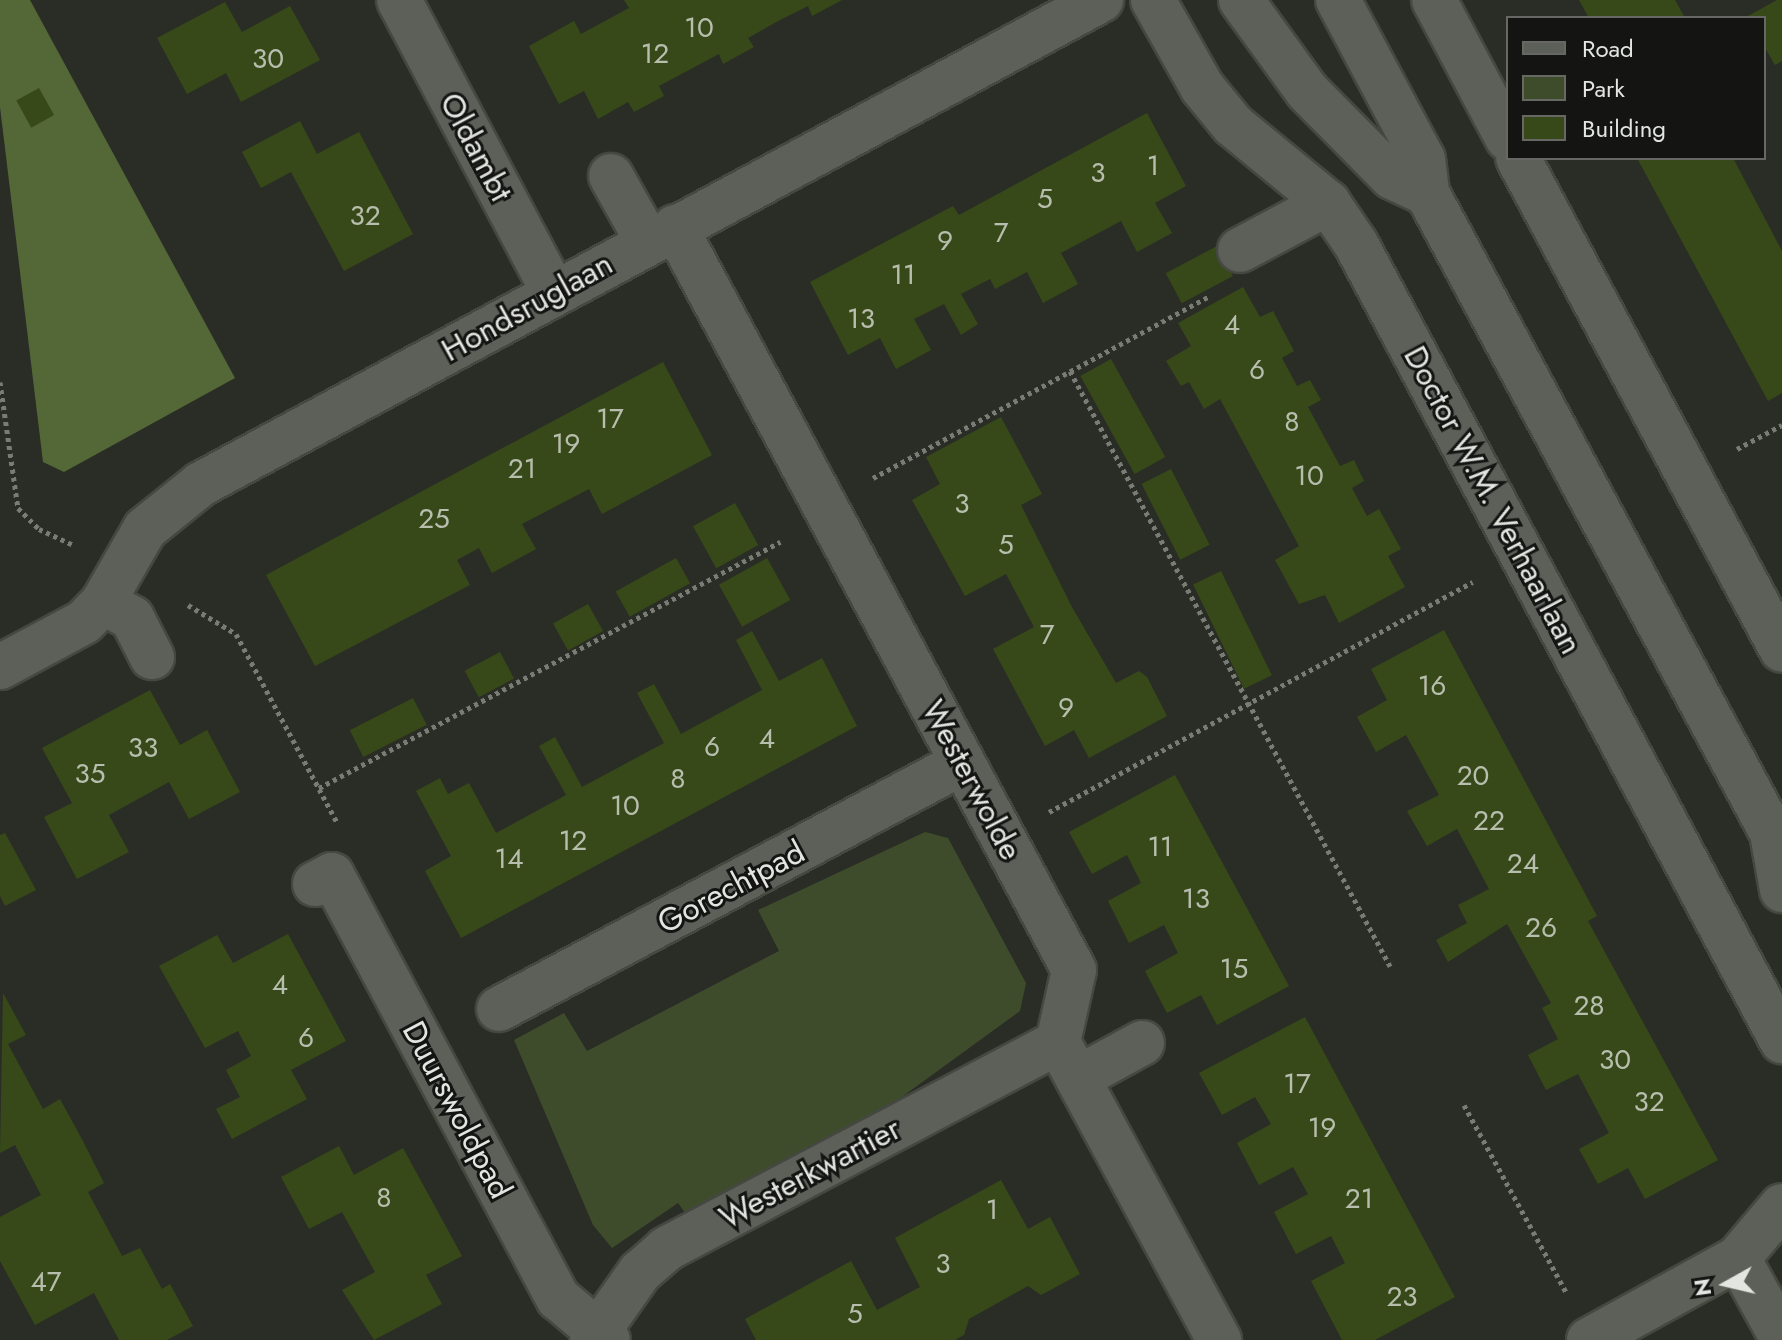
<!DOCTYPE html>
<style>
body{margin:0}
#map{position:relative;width:1782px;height:1340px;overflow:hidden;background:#2a2d26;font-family:Jost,sans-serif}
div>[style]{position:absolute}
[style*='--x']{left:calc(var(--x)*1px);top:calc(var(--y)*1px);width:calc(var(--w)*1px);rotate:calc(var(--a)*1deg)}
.green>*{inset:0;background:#3f4c2b}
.forest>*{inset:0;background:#546736}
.building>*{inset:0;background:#374918;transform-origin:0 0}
.path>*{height:5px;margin-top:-2.5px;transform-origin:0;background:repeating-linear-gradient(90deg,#797b75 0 4px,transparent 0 8px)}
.roads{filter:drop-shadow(2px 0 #454841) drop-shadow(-2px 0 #454841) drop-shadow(0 2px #454841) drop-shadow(0 -2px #454841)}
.minor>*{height:44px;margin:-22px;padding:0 22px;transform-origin:22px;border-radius:22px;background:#5c6058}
span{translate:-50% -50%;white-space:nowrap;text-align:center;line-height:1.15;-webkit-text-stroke:6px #141512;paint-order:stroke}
.number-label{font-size:28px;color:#b8beae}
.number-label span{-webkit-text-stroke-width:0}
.street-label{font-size:32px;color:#e3e5e0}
.legend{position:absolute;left:1506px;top:16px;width:260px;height:144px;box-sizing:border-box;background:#141512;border:2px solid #676864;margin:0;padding:10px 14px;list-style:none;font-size:24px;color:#e3e5e0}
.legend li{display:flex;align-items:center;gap:16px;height:40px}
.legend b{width:40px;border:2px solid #676864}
.north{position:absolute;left:1686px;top:1244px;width:80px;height:80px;-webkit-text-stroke:6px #141512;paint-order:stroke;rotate:262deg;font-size:22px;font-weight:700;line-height:32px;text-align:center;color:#e3e5e0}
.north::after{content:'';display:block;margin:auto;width:28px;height:36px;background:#e3e5e0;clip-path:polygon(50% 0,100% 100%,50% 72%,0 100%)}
</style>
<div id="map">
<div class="green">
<i style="clip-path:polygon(925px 832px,948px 838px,1026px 983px,1020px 1011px,899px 1099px,686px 1214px,678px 1203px,612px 1248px,593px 1225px,514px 1040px,564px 1013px,587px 1051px,779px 951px,758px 910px)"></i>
</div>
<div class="forest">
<i style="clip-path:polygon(0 0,30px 0,235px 378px,64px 472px,43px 462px,0 107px)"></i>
</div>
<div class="building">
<i style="clip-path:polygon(624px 0,842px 0,812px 16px,808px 6px,778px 21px,748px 38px,754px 47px,723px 64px,719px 54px,659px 86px,664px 96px,634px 112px,628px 102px,598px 119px,584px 91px,559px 104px,529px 46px,574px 21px,581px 34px,629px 8px)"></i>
<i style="clip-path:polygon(1579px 0,1675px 0,1685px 18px,1589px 18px)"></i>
<i style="clip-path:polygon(1777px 0,1782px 0,1782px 61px,1775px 65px,1764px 46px,1764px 18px,1748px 16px)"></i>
<i style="clip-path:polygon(225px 2px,242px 32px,290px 6px,320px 60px,241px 102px,226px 73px,187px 94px,157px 38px)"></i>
<i style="left:39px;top:88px;width:31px;height:26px;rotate:61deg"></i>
<i style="clip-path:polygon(1147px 113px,1186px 186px,1155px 203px,1172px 233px,1137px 252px,1121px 221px,1061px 253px,1078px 284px,1043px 303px,1027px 272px,995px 289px,990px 279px,961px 294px,978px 324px,961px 335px,944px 304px,914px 319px,931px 350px,896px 369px,880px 338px,848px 355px,810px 282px,953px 206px,959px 215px)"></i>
<i style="clip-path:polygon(300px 121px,317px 154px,359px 132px,413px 234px,344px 271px,291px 172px,261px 188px,242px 152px)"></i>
<i style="clip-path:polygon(1637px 158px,1733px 158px,1782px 251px,1782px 393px,1768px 401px)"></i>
<i style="left:1217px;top:246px;width:34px;height:58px;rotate:62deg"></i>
<i style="clip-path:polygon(1243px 287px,1260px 317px,1273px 311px,1294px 351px,1282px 358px,1297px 386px,1310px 380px,1321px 400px,1308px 407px,1340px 466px,1354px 460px,1364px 481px,1352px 488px,1367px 516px,1379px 509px,1401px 549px,1388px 556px,1405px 587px,1339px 623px,1325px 595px,1299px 604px,1275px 560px,1299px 546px,1220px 399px,1204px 409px,1189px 382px,1181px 386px,1166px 361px,1191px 346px,1178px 323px)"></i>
<i style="left:1111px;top:359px;width:112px;height:35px;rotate:61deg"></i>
<i style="clip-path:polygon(663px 362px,712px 455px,602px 514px,589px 489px,522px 524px,536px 549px,492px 573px,479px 548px,457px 560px,470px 585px,315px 666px,266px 575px)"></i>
<i style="clip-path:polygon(1001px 417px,1042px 494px,1021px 505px,1072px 607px,1116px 683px,1139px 671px,1147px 677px,1167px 716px,1089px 758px,1074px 730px,1045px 746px,993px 649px,1034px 627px,1006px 574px,965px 596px,912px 500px,940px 484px,926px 457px)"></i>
<i style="left:1171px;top:469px;width:85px;height:33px;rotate:63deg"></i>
<i style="left:735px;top:503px;width:48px;height:48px;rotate:61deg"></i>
<i style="left:676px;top:558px;width:29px;height:69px;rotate:61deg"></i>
<i style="left:767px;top:558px;width:48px;height:55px;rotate:61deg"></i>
<i style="left:1221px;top:571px;width:116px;height:31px;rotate:64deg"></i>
<i style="left:588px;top:604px;width:31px;height:40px;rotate:61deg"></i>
<i style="clip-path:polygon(1444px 630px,1597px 916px,1588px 921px,1718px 1160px,1645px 1199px,1628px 1168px,1598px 1184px,1579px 1149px,1609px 1133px,1578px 1074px,1546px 1090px,1528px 1055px,1558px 1039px,1542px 1008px,1551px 1003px,1507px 924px,1448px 962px,1436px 940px,1467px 923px,1458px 905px,1489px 889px,1457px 829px,1427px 846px,1407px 811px,1439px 795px,1406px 735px,1376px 752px,1357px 717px,1387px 700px,1371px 669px)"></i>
<i style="clip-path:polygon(752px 631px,779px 681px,822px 658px,857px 726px,461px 938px,425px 871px,451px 856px,416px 791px,440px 778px,448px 794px,469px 783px,496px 833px,566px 795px,539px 746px,555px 737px,582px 787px,664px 743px,637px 693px,654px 684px,681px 734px,762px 690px,736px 640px)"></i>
<i style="left:500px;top:652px;width:30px;height:40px;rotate:62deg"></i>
<i style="clip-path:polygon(150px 690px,180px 745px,207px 730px,240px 792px,189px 819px,169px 782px,109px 815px,129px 852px,77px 879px,44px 817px,72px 803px,42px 748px)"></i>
<i style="left:413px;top:698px;width:30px;height:71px;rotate:63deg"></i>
<i style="clip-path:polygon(1175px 775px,1289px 986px,1217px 1025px,1201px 995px,1167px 1013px,1145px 971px,1178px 953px,1164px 925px,1129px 943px,1108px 901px,1141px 883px,1127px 855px,1092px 874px,1069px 832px)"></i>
<i style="clip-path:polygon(5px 833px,36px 890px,5px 906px,0 896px,0 835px)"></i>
<i style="clip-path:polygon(288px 934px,346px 1041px,291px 1070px,307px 1099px,232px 1139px,216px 1109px,240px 1097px,226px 1070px,251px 1056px,238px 1031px,205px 1048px,159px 966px,217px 935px,233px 963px)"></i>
<i style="clip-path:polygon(3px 993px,26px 1035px,8px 1044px,43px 1109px,60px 1099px,83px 1141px,104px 1183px,88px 1192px,122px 1256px,140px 1248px,162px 1289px,170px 1284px,193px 1326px,167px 1340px,119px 1340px,94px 1293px,35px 1325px,0 1261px,0 1217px,41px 1195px,15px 1145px,0 1153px)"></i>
<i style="clip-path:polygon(1305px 1017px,1455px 1297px,1375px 1340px,1342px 1340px,1311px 1281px,1345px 1263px,1331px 1236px,1296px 1254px,1274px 1212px,1308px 1194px,1293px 1167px,1259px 1185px,1237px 1143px,1271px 1124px,1255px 1097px,1222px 1115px,1199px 1073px)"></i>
<i style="clip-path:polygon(339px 1146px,354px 1175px,403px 1148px,462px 1256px,426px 1275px,442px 1304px,374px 1340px,342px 1290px,375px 1272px,342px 1212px,309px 1229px,281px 1177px)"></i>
<i style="clip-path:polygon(1001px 1180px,1028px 1229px,1050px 1217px,1080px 1274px,1041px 1295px,1028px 1286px,969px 1319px,964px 1335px,955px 1340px,756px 1340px,745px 1319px,851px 1261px,877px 1310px,920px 1287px,895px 1238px)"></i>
</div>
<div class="path">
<i style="--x:1070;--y:371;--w:676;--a:61.73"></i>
<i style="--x:0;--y:382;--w:127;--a:81.9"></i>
<i style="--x:18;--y:508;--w:30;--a:45"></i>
<i style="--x:39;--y:529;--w:38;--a:25"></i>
<i style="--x:1737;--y:449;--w:51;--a:-28.1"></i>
<i style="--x:873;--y:478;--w:383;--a:-28.4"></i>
<i style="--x:188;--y:605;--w:56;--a:31.1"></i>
<i style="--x:236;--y:634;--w:213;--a:61.8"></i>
<i style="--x:319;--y:788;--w:523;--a:-28.09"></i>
<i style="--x:1049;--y:812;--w:482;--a:-28.5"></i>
<i style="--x:1464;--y:1105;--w:213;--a:61.4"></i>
</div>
<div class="roads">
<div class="minor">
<i style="--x:399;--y:0;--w:331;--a:62.1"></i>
<i style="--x:1153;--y:0;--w:100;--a:60.6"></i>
<i style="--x:1202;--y:87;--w:49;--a:50.8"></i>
<i style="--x:1233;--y:125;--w:123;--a:39.4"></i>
<i style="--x:1328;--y:203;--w:50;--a:55.7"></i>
<i style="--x:1356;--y:244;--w:904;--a:61.88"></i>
<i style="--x:1241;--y:0;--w:112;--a:54"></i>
<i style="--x:1307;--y:91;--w:121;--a:45.3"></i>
<i style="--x:1392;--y:177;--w:38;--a:25"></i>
<i style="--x:1338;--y:0;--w:180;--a:61.9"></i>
<i style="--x:1423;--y:159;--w:34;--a:83"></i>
<i style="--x:1427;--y:193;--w:727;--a:61.67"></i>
<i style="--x:1772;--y:833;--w:58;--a:80"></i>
<i style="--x:1434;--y:0;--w:157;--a:62"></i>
<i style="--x:1518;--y:158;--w:558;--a:61.78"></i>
<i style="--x:611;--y:176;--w:76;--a:60.7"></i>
<i style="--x:675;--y:227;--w:843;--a:61.76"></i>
<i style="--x:1074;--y:970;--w:74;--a:102.5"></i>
<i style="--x:1058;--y:1042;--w:339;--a:61.6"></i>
<i style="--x:1240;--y:250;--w:100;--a:-28.1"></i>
<i style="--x:103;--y:602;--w:33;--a:29"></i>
<i style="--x:132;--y:618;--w:44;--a:62.9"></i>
<i style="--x:0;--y:667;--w:95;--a:-28.2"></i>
<i style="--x:84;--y:622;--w:28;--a:-46"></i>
<i style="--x:103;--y:602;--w:84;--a:-60.1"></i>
<i style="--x:145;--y:529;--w:72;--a:-38.8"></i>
<i style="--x:201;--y:484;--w:1022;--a:-28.27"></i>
<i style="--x:315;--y:884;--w:19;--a:-28"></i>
<i style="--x:332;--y:875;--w:480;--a:61.9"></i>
<i style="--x:558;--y:1298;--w:65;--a:40"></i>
<i style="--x:499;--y:1009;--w:524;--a:-27.98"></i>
<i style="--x:1078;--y:1078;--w:73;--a:-28.7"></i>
<i style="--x:1738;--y:1258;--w:91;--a:61.2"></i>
<i style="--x:592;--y:1340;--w:83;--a:-54.8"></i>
<i style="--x:640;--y:1272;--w:35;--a:-41"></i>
<i style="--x:666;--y:1249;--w:443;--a:-27.8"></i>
<i style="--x:1589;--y:1340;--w:170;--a:-28.8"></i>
<i style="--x:1738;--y:1258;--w:68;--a:-49.8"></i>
</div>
</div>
<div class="number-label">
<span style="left:699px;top:28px">10</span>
<span style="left:655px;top:54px">12</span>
<span style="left:268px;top:59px">30</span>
<span style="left:1153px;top:166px">1</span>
<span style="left:1098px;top:173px">3</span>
<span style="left:1045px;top:199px">5</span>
<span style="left:365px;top:216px">32</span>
<span style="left:1001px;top:233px">7</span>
<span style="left:945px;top:241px">9</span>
<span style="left:903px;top:275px">11</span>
<span style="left:861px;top:319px">13</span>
<span style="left:1232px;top:325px">4</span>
<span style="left:1257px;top:370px">6</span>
<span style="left:610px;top:419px">17</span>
<span style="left:1292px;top:422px">8</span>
<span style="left:566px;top:444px">19</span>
<span style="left:522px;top:469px">21</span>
<span style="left:1309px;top:476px">10</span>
<span style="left:962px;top:504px">3</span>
<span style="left:434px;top:519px">25</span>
<span style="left:1006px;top:545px">5</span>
<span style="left:1047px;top:635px">7</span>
<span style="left:1432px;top:686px">16</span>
<span style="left:1066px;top:708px">9</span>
<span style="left:767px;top:739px">4</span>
<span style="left:712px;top:747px">6</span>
<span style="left:143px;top:748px">33</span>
<span style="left:90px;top:774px">35</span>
<span style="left:1473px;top:776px">20</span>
<span style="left:678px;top:779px">8</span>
<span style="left:625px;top:806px">10</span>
<span style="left:1489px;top:821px">22</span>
<span style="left:573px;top:841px">12</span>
<span style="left:1160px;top:847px">11</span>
<span style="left:509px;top:859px">14</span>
<span style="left:1523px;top:864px">24</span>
<span style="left:1196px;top:899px">13</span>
<span style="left:1541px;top:928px">26</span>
<span style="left:1234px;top:969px">15</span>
<span style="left:280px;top:985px">4</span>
<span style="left:1589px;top:1006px">28</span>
<span style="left:306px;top:1038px">6</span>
<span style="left:1615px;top:1060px">30</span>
<span style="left:1297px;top:1084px">17</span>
<span style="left:1649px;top:1102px">32</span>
<span style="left:1322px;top:1128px">19</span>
<span style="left:384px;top:1198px">8</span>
<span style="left:1359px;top:1199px">21</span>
<span style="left:992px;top:1210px">1</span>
<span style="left:943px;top:1264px">3</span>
<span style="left:46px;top:1282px">47</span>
<span style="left:1402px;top:1297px">23</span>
<span style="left:855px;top:1314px">5</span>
</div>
<div class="street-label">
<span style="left:476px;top:147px;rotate:62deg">Oldambt</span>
<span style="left:527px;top:307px;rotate:-29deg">Hondsruglaan</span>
<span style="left:1493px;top:500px;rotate:62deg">Doctor W.M. Verhaarlaan</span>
<span style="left:972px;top:780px;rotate:62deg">Westerwolde</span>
<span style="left:731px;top:887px;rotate:-28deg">Gorechtpad</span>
<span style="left:457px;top:1110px;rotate:62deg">Duurswoldpad</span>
<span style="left:810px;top:1173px;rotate:-28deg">Westerkwartier</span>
</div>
<ul class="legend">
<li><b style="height:10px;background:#5c6058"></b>Road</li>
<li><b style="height:22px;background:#3f4c2b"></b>Park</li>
<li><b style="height:22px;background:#374918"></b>Building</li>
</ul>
<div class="north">N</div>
</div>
